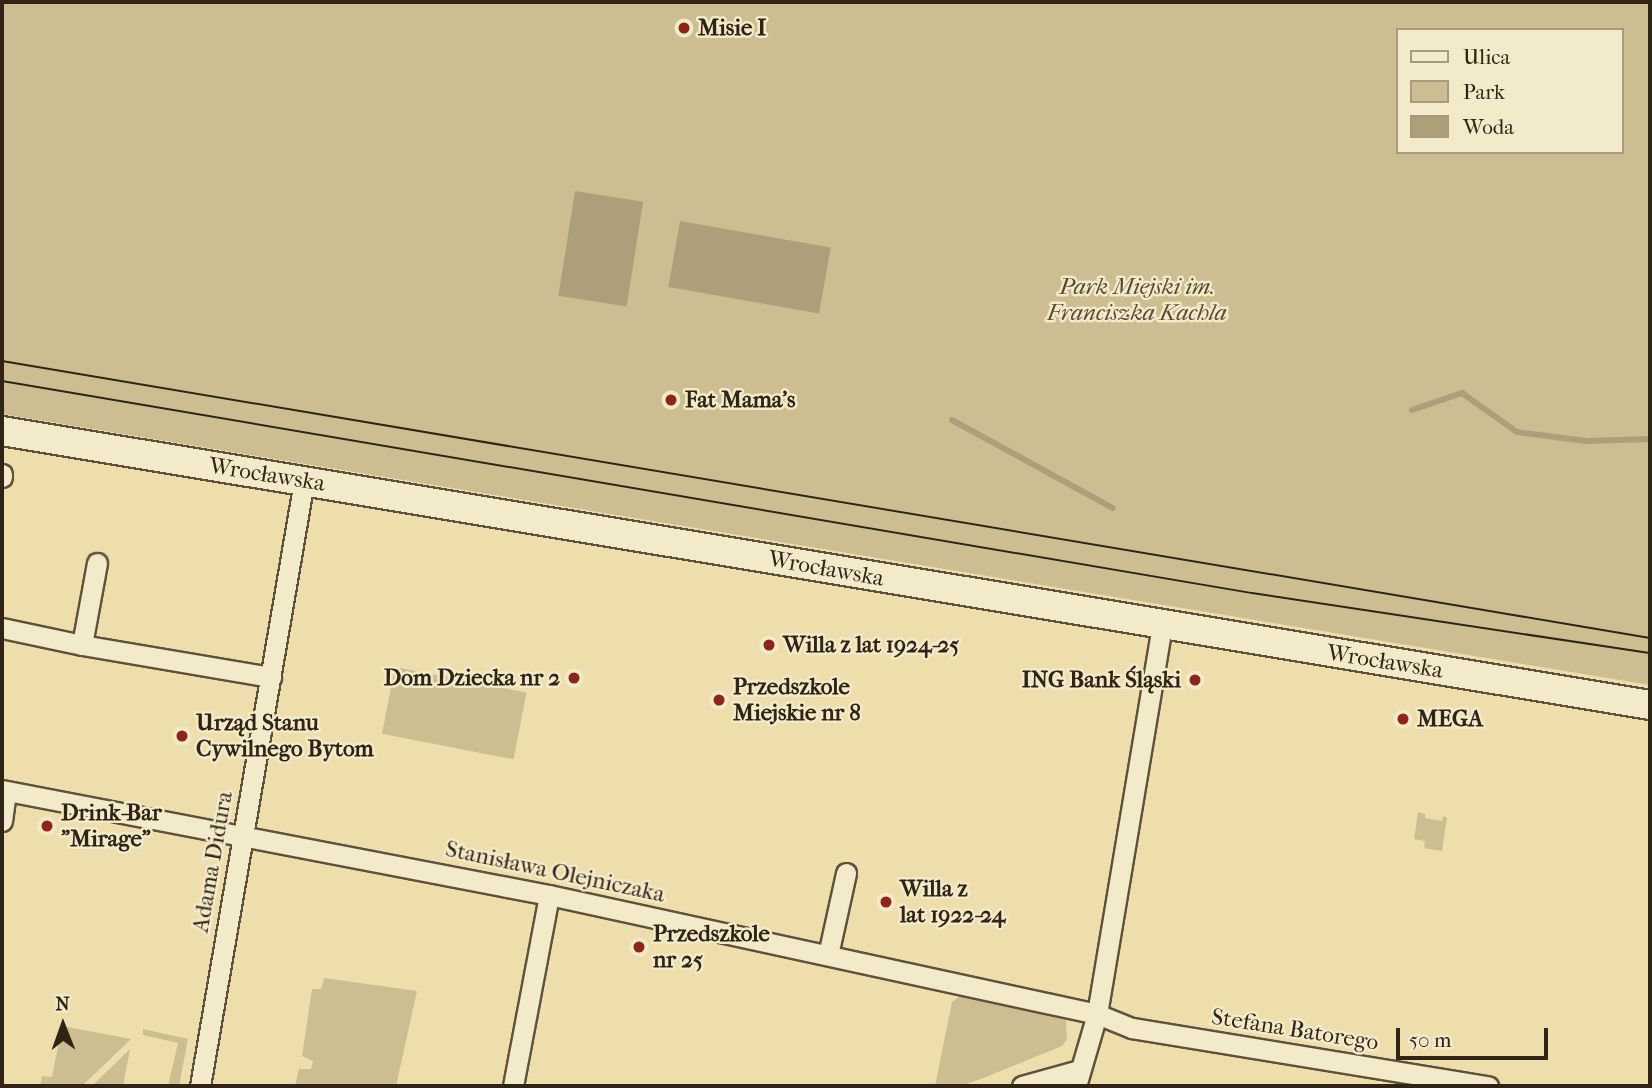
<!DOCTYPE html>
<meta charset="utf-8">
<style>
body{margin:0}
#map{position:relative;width:1652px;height:1088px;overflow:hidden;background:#eddeac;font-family:"IM FELL French Canon",serif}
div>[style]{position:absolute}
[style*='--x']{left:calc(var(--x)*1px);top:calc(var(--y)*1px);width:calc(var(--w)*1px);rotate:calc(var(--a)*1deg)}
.green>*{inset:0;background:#cdbe92;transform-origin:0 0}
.water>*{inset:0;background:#ad9f79;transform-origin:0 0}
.stream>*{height:6px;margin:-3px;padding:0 3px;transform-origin:3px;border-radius:3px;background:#ad9f79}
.roads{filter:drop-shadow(2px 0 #5f523c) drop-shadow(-2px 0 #5f523c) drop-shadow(0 2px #5f523c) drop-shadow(0 -2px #5f523c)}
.minor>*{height:19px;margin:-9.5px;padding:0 9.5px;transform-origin:9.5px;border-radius:9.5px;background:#f3eac9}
.secondary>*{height:28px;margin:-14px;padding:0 14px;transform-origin:14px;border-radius:14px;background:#f3eac9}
.tram>*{height:2px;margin:-1px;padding:0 1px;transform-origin:1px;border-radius:1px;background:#302416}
.dots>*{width:19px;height:19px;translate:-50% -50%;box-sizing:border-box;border:4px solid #f3eac9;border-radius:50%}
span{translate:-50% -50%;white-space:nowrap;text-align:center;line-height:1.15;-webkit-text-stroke:5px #f3eac9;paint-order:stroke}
.poi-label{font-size:23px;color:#302416;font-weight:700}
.left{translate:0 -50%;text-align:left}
.right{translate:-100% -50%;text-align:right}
.park-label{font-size:23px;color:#574a35;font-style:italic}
.street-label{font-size:23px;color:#302416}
.frame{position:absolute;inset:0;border:4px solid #302416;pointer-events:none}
.legend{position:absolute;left:1396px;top:28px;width:228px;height:126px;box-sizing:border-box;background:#f3eac9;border:2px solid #a59b81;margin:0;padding:9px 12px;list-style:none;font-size:21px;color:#302416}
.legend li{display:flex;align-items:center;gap:14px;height:35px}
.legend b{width:35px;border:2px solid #a59b81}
.north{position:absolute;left:28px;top:990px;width:70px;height:70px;-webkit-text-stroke:5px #f3eac9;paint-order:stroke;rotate:359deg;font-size:19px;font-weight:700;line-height:28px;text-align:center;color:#302416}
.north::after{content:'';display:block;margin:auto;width:24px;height:32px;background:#302416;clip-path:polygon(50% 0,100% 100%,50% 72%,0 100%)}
.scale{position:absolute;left:1396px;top:1028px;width:152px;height:32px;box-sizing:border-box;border:4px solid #302416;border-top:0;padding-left:9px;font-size:21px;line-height:24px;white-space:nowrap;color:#302416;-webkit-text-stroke:5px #f3eac9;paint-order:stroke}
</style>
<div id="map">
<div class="green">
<i style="clip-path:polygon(evenodd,2px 2px,1650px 2px,1650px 685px,2px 414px,2px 2px,1398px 30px,1622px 30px,1622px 152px,1398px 152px,1398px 30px)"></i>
<i style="left:395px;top:667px;width:134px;height:68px;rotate:11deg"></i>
<i style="clip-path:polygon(1418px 812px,1425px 814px,1425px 818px,1442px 821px,1443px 816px,1447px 818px,1442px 851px,1424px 848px,1425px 841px,1414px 839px)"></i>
<i style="clip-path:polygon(324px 978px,417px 991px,396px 1086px,295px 1086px,299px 1069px,311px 1069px,313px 1061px,302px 1056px,312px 989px,321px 989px)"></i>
<i style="clip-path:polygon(960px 996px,1066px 1020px,1067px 1039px,1062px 1046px,986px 1077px,961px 1086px,935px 1086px,952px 1002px)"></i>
<i style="clip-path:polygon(62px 1026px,131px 1039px,82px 1086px,40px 1086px,42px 1076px,52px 1077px)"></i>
<i style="clip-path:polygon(143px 1029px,188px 1039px,179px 1086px,168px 1086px,178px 1043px,143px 1035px)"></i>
<i style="clip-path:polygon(130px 1049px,123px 1086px,92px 1086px)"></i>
</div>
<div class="water">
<i style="left:575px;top:191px;width:69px;height:106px;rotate:9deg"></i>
<i style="left:680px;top:221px;width:153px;height:67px;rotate:10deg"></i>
</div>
<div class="stream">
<i style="--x:1412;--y:410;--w:53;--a:-18.8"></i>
<i style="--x:1462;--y:393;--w:67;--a:35.3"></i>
<i style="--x:1517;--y:432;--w:70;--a:7.4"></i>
<i style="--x:1586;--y:441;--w:64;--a:-1.8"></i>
<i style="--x:952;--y:420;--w:183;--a:28.7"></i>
</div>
<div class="roads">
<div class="minor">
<i style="--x:2;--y:477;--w:3;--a:-90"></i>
<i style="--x:97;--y:563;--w:83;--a:100.4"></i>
<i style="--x:82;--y:645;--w:192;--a:9.6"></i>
<i style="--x:2;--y:628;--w:82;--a:12"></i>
<i style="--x:2;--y:790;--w:557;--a:10.87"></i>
<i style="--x:549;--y:895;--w:561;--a:12.25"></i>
<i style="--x:1097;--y:1014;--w:38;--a:22"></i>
<i style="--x:1132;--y:1028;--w:361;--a:9.3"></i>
<i style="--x:2;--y:821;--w:30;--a:-82"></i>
<i style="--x:828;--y:955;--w:84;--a:-77.6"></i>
<i style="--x:200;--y:1086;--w:614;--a:-80.25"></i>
<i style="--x:513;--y:1086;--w:194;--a:-79.3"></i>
<i style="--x:1022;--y:1086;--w:59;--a:-15.7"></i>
<i style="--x:1076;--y:1086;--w:75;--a:-73.7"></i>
<i style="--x:1097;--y:1014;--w:394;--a:-80.5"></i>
</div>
<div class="secondary">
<i style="--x:2;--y:431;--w:1671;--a:9.44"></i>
</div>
</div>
<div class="tram">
<i style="--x:2;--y:361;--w:1671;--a:9.54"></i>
<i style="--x:2;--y:381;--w:1268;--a:9.63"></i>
<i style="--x:1252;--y:593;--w:402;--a:8.6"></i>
</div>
<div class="dots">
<i style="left:684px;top:28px;background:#8f2418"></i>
<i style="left:671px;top:400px;background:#8f2418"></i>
<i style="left:769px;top:645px;background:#8f2418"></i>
<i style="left:574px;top:678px;background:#8f2418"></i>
<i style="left:1195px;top:680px;background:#8f2418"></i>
<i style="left:719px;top:700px;background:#8f2418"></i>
<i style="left:1403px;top:719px;background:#8f2418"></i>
<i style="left:182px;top:736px;background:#8f2418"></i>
<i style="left:47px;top:826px;background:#8f2418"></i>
<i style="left:886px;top:902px;background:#8f2418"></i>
<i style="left:639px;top:947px;background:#8f2418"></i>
</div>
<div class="poi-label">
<span class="left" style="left:698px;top:28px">Misie I</span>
<span class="left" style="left:685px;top:400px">Fat Mama's</span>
<span class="left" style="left:783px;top:645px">Willa z lat 1924-25</span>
<span class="right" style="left:560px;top:678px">Dom Dziecka nr 2</span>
<span class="right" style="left:1181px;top:680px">ING Bank Śląski</span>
<span class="left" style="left:733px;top:700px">Przedszkole<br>Miejskie nr 8</span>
<span class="left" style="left:1417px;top:719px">MEGA</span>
<span class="left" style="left:196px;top:736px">Urząd Stanu<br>Cywilnego Bytom</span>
<span class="left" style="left:61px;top:826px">Drink-Bar<br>"Mirage"</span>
<span class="left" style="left:900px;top:902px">Willa z<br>lat 1922-24</span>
<span class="left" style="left:653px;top:947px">Przedszkole<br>nr 25</span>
</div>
<div class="park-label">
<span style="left:1137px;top:300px">Park Miejski im.<br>Franciszka Kachla</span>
</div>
<div class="street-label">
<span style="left:267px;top:475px;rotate:9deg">Wrocławska</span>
<span style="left:826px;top:569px;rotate:10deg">Wrocławska</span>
<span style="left:1385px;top:662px;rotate:9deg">Wrocławska</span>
<span style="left:213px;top:862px;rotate:-80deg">Adama Didura</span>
<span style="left:555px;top:872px;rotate:12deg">Stanisława Olejniczaka</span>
<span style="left:1295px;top:1030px;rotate:9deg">Stefana Batorego</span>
</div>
<div class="frame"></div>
<ul class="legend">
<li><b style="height:9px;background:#f3eac9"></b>Ulica</li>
<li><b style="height:19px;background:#cdbe92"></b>Park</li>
<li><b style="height:19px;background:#ad9f79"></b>Woda</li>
</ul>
<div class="north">N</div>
<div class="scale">50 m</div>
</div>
